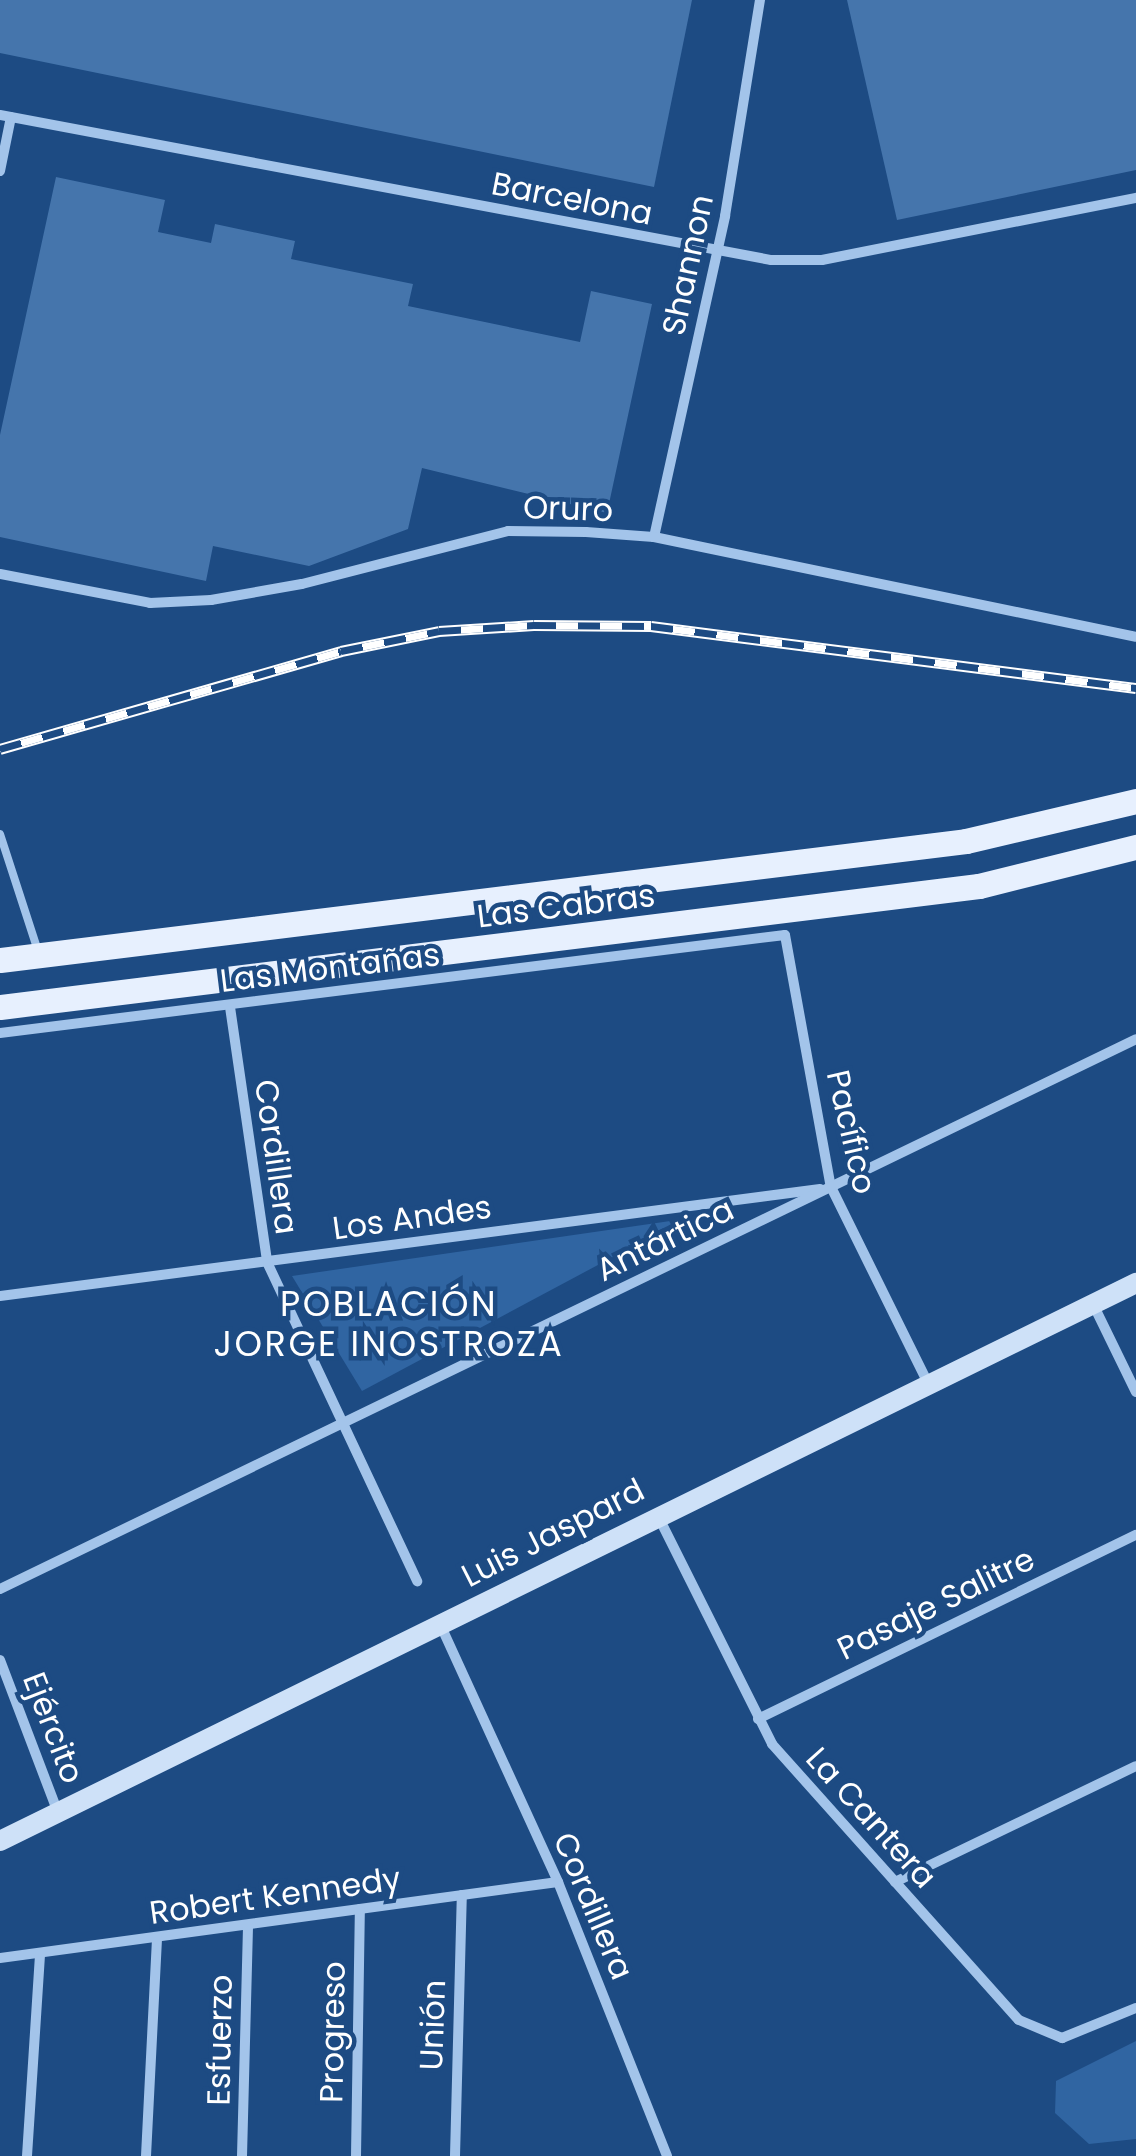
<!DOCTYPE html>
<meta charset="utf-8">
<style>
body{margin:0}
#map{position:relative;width:1136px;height:2156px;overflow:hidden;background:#1d4b83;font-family:Poppins,sans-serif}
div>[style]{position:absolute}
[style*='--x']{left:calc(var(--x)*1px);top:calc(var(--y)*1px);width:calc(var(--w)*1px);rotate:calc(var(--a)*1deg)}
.green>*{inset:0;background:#3065a2}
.building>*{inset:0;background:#4575ac}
.lane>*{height:8px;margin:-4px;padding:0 4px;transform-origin:4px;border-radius:4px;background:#a3c4ea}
.street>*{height:10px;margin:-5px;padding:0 5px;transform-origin:5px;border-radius:5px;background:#a3c4ea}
.secondary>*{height:20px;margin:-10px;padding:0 10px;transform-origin:10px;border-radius:10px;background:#cee1f8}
.primary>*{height:25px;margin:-12.5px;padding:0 12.5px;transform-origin:12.5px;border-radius:12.5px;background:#e7f0fe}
.rail>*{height:11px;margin-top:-5.5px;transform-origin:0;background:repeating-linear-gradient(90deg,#1d4b83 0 22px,#fff 0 44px);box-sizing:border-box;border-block:2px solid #fff}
span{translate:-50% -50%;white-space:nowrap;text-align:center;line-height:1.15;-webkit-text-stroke:9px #1d4b83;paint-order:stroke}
.street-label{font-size:32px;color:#fff}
.neighbourhood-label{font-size:35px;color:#fff;letter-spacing:2.5px}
</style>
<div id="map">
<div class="green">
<i style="clip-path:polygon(684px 1219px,362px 1391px,292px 1276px)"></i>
<i style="clip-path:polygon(1136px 2041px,1136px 2139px,1089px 2144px,1055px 2113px,1056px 2081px)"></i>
</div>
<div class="building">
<i style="clip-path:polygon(0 0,692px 0,654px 187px,0 53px)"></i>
<i style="clip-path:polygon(847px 0,1136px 0,1136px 170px,897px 220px)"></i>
<i style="clip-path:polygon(56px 177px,165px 200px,158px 232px,211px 243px,215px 224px,295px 241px,291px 259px,413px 284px,408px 306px,580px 342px,591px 291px,652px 304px,607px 513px,422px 468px,408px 529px,309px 566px,213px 546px,206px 581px,0 537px,0 435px)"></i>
</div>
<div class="lane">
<i style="--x:0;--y:834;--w:123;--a:72"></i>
</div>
<div class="street">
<i style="--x:0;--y:115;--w:785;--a:10.65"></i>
<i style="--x:771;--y:260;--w:51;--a:0"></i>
<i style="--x:822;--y:260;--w:320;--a:-11.2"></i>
<i style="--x:0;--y:171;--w:55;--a:-78.5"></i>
<i style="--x:654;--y:537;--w:329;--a:-77.5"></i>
<i style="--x:725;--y:216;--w:219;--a:-80.8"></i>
<i style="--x:0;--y:574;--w:153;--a:10.9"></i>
<i style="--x:150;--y:603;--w:61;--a:-2.8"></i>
<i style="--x:211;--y:600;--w:92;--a:-10"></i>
<i style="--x:302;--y:584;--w:213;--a:-14.4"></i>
<i style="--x:508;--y:531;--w:78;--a:0.7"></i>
<i style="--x:586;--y:532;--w:68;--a:4.2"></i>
<i style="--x:654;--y:537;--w:492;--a:11.7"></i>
<i style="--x:230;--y:1007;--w:258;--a:81.7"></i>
<i style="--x:267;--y:1262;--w:353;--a:64.8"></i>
<i style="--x:0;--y:1033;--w:791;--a:-7.12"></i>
<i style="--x:785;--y:935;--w:256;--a:79.7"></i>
<i style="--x:831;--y:1187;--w:219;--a:63.7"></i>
<i style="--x:0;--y:1296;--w:827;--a:-7.43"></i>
<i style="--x:1093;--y:1304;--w:98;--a:64"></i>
<i style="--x:658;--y:1516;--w:255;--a:63.4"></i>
<i style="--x:772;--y:1744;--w:370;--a:48.2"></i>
<i style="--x:1019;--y:2020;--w:47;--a:22.7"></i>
<i style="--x:1062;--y:2038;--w:80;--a:-22.1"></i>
<i style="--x:0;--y:1589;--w:1262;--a:-25.83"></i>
<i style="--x:440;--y:1624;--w:284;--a:65.4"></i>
<i style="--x:558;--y:1882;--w:295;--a:68.3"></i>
<i style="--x:0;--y:1660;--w:164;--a:69.2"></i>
<i style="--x:758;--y:1719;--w:420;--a:-26"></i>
<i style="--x:895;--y:1882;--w:267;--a:-25.7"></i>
<i style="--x:0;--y:1958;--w:563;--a:-7.76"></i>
<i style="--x:27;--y:2156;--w:203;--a:-86.3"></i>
<i style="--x:146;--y:2156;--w:218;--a:-87.1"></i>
<i style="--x:242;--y:2156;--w:231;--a:-88.5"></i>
<i style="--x:356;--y:2156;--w:247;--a:-89.1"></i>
<i style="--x:455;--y:2156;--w:261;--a:-88.5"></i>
</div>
<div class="secondary">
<i style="--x:0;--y:1841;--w:1266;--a:-26.16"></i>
</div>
<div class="primary">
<i style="--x:0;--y:960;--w:973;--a:-7.02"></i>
<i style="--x:966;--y:841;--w:175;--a:-13.2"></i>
<i style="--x:0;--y:1007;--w:986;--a:-7.05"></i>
<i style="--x:979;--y:886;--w:162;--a:-14"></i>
</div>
<div class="rail">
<i style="--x:0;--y:749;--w:355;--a:-16"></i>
<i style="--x:341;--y:651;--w:100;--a:-11.5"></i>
<i style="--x:439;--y:631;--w:95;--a:-3.6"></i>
<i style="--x:534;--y:625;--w:117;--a:0.5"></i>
<i style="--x:651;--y:626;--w:489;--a:7.3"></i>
</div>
<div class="street-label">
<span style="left:572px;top:199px;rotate:11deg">Barcelona</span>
<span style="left:688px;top:265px;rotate:-78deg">Shannon</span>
<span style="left:568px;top:509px;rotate:2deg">Oruro</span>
<span style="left:566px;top:906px;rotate:-7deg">Las Cabras</span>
<span style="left:330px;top:968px;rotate:-7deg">Las Montañas</span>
<span style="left:851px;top:1132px;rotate:77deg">Pacífico</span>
<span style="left:276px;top:1157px;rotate:82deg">Cordillera</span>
<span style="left:412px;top:1218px;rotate:-8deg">Los Andes</span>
<span style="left:665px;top:1240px;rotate:-26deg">Antártica</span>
<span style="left:553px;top:1533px;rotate:-27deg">Luis Jaspard</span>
<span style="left:936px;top:1604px;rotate:-26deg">Pasaje Salitre</span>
<span style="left:53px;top:1728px;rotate:69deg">Ejército</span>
<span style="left:871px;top:1818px;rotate:48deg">La Cantera</span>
<span style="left:275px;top:1896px;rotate:-8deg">Robert Kennedy</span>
<span style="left:593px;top:1906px;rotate:67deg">Cordillera</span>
<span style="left:433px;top:2025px;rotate:-88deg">Unión</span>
<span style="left:333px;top:2032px;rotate:-89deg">Progreso</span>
<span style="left:220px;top:2040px;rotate:-89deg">Esfuerzo</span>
</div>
<div class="neighbourhood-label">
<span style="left:389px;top:1324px">POBLACIÓN<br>JORGE INOSTROZA</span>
</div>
</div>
